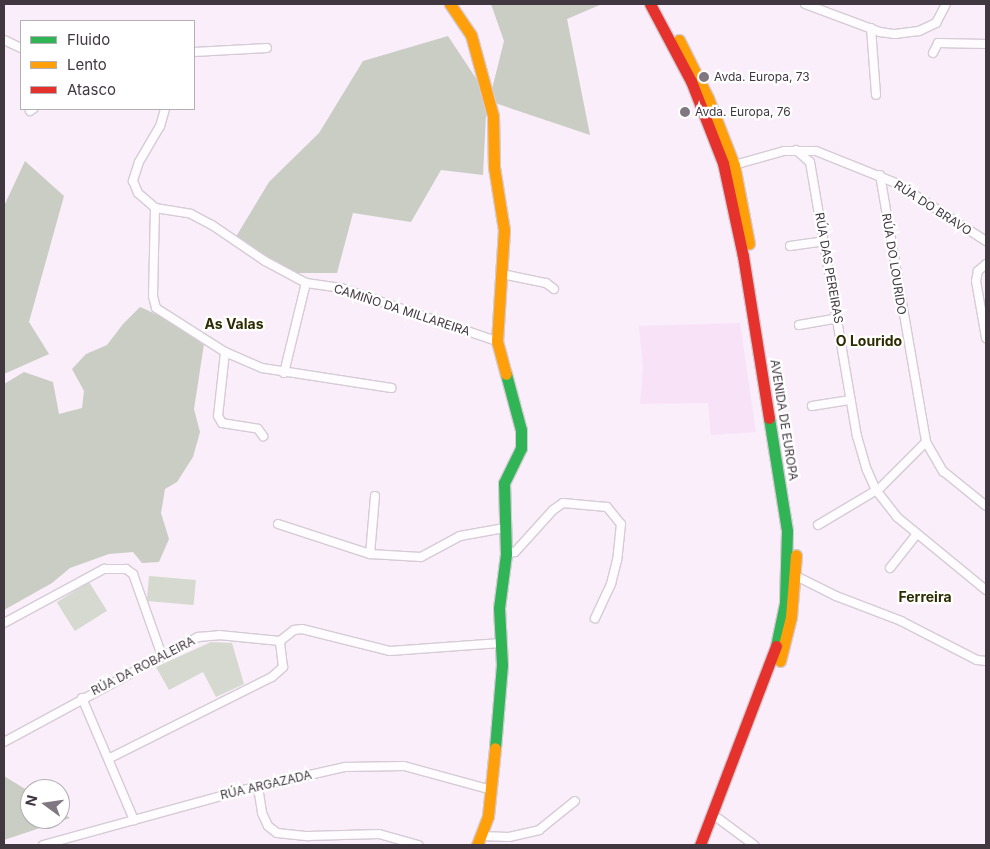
<!DOCTYPE html>
<meta charset="utf-8">
<style>
body{margin:0}
#map{position:relative;width:990px;height:849px;overflow:hidden;background:#f9eef9;font-family:Inter,sans-serif}
div>[style]{position:absolute}
[style*='--x']{left:calc(var(--x)*1px);top:calc(var(--y)*1px);width:calc(var(--w)*1px);rotate:calc(var(--a)*1deg)}
.built>*{inset:0;background:#f8e2f8}
.green>*{inset:0;background:#d5d9cf;transform-origin:0 0}
.forest>*{inset:0;background:#c9cdc3}
.roads{filter:drop-shadow(1px 0 #d5cbd5) drop-shadow(-1px 0 #d5cbd5) drop-shadow(0 1px #d5cbd5) drop-shadow(0 -1px #d5cbd5)}
.street>*{height:8px;margin:-4px;padding:0 4px;transform-origin:4px;border-radius:4px;background:#fefcfe}
.fast>*{height:11px;margin:-5.5px;padding:0 5.5px;transform-origin:5.5px;border-radius:5.5px;background:#30b455}
.slow>*{height:11px;margin:-5.5px;padding:0 5.5px;transform-origin:5.5px;border-radius:5.5px;background:#ff9f0a}
.jam>*{height:11px;margin:-5.5px;padding:0 5.5px;transform-origin:5.5px;border-radius:5.5px;background:#e5322d}
.dots>*{width:14px;height:14px;translate:-50% -50%;box-sizing:border-box;border:2px solid #fff;border-radius:50%}
span{translate:-50% -50%;white-space:nowrap;text-align:center;line-height:1.15;-webkit-text-stroke:4.5px #fff;paint-order:stroke}
.poi-label{font-size:12px;color:#413741}
.left{translate:0 -50%;text-align:left}
.street-label{font-size:12px;color:#413741}
.neighbourhood-label{font-size:14px;color:#2d2b00;font-weight:700}
.frame{position:absolute;inset:0;border:5px solid #413741;pointer-events:none}
.legend{position:absolute;left:20px;top:20px;width:175px;height:90px;box-sizing:border-box;background:#fff;border:1px solid #b3afb3;margin:0;padding:6px 9px;list-style:none;font-size:15px;color:#413741}
.legend li{display:flex;align-items:center;gap:10px;height:25px}
.legend b{width:25px;border:1px solid #b3afb3}
.north{position:absolute;left:20px;top:779px;width:50px;height:50px;box-sizing:border-box;background:#fff;border:1px solid #b3afb3;border-radius:50%;rotate:284deg;font-size:14px;font-weight:700;line-height:20px;text-align:center;color:#413741}
.north::after{content:'';display:block;margin:auto;width:18px;height:22px;background:#817781;clip-path:polygon(50% 0,100% 100%,50% 72%,0 100%)}
</style>
<div id="map">
<div class="built">
<i style="clip-path:polygon(740px 323px,756px 432px,711px 435px,708px 403px,640px 404px,643px 367px,639px 326px)"></i>
</div>
<div class="green">
<i style="left:149px;top:576px;width:47px;height:25px;rotate:5deg"></i>
<i style="left:89px;top:582px;width:34px;height:38px;rotate:58deg"></i>
<i style="clip-path:polygon(211px 642px,232px 643px,244px 684px,216px 697px,203px 672px,169px 690px,156px 667px)"></i>
</div>
<div class="forest">
<i style="clip-path:polygon(491px 4px,602px 4px,567px 19px,590px 135px,489px 101px,504px 41px)"></i>
<i style="clip-path:polygon(448px 36px,487px 95px,483px 175px,441px 170px,411px 222px,353px 213px,337px 273px,284px 273px,234px 240px,269px 182px,319px 133px,363px 61px)"></i>
<i style="clip-path:polygon(25px 161px,64px 196px,29px 322px,49px 354px,4px 374px,4px 206px)"></i>
<i style="clip-path:polygon(140px 307px,167px 319px,204px 344px,194px 409px,200px 432px,193px 457px,177px 482px,165px 489px,161px 513px,169px 539px,159px 562px,142px 563px,133px 552px,109px 554px,70px 568px,52px 583px,4px 610px,4px 384px,24px 372px,53px 382px,59px 414px,82px 408px,84px 391px,72px 369px,86px 354px,107px 345px,123px 324px)"></i>
<i style="clip-path:polygon(4px 776px,30px 792px,30px 819px,60px 819px,60px 811px,70px 818px,4px 840px)"></i>
</div>
<div class="roads">
<div class="street">
<i style="--x:805;--y:4;--w:80;--a:20.5"></i>
<i style="--x:880;--y:32;--w:15;--a:8"></i>
<i style="--x:895;--y:34;--w:24;--a:-7"></i>
<i style="--x:919;--y:31;--w:19;--a:-25"></i>
<i style="--x:936;--y:23;--w:21;--a:-62"></i>
<i style="--x:871;--y:28;--w:67;--a:85.7"></i>
<i style="--x:4;--y:40;--w:19;--a:25"></i>
<i style="--x:194;--y:52;--w:73;--a:-3.1"></i>
<i style="--x:933;--y:53;--w:11;--a:-63"></i>
<i style="--x:938;--y:43;--w:48;--a:1.2"></i>
<i style="--x:165;--y:109;--w:18;--a:106"></i>
<i style="--x:160;--y:126;--w:42;--a:120.3"></i>
<i style="--x:139;--y:162;--w:20;--a:108"></i>
<i style="--x:133;--y:181;--w:13;--a:67"></i>
<i style="--x:138;--y:193;--w:23;--a:41"></i>
<i style="--x:155;--y:208;--w:36;--a:9"></i>
<i style="--x:191;--y:214;--w:24;--a:28"></i>
<i style="--x:212;--y:225;--w:64;--a:34.2"></i>
<i style="--x:265;--y:261;--w:47;--a:28.2"></i>
<i style="--x:306;--y:283;--w:35;--a:8"></i>
<i style="--x:341;--y:288;--w:165;--a:18.8"></i>
<i style="--x:30;--y:111;--w:4;--a:-34"></i>
<i style="--x:796;--y:150;--w:18;--a:41"></i>
<i style="--x:810;--y:162;--w:278;--a:80.3"></i>
<i style="--x:857;--y:436;--w:35;--a:74"></i>
<i style="--x:867;--y:470;--w:22;--a:66"></i>
<i style="--x:876;--y:490;--w:34;--a:52"></i>
<i style="--x:897;--y:517;--w:115;--a:39.4"></i>
<i style="--x:734;--y:165;--w:52;--a:-15.6"></i>
<i style="--x:784;--y:151;--w:32;--a:0"></i>
<i style="--x:816;--y:151;--w:88;--a:21.9"></i>
<i style="--x:898;--y:184;--w:105;--a:32.9"></i>
<i style="--x:880;--y:175;--w:271;--a:80.2"></i>
<i style="--x:926;--y:442;--w:34;--a:60"></i>
<i style="--x:943;--y:471;--w:55;--a:39.1"></i>
<i style="--x:155;--y:208;--w:88;--a:91.3"></i>
<i style="--x:153;--y:296;--w:12;--a:76"></i>
<i style="--x:156;--y:308;--w:82;--a:32.5"></i>
<i style="--x:225;--y:352;--w:40;--a:23.4"></i>
<i style="--x:262;--y:368;--w:131;--a:8.8"></i>
<i style="--x:790;--y:246;--w:34;--a:-8"></i>
<i style="--x:986;--y:264;--w:11;--a:139"></i>
<i style="--x:978;--y:271;--w:10;--a:101"></i>
<i style="--x:976;--y:281;--w:58;--a:80"></i>
<i style="--x:502;--y:274;--w:45;--a:11.6"></i>
<i style="--x:546;--y:283;--w:10;--a:37"></i>
<i style="--x:799;--y:325;--w:39;--a:-10"></i>
<i style="--x:225;--y:352;--w:64;--a:96.2"></i>
<i style="--x:218;--y:416;--w:8;--a:60"></i>
<i style="--x:222;--y:423;--w:36;--a:9"></i>
<i style="--x:258;--y:429;--w:9;--a:54"></i>
<i style="--x:284;--y:373;--w:93;--a:-76.3"></i>
<i style="--x:812;--y:406;--w:39;--a:-9"></i>
<i style="--x:375;--y:496;--w:58;--a:94.9"></i>
<i style="--x:370;--y:554;--w:51;--a:3.4"></i>
<i style="--x:421;--y:557;--w:44;--a:-28.3"></i>
<i style="--x:460;--y:536;--w:45;--a:-10.3"></i>
<i style="--x:278;--y:524;--w:97;--a:18.1"></i>
<i style="--x:818;--y:525;--w:72;--a:-30.8"></i>
<i style="--x:880;--y:488;--w:65;--a:-45"></i>
<i style="--x:506;--y:554;--w:9;--a:-13"></i>
<i style="--x:515;--y:552;--w:57;--a:-47.9"></i>
<i style="--x:553;--y:510;--w:12;--a:-35"></i>
<i style="--x:563;--y:503;--w:44;--a:5.2"></i>
<i style="--x:607;--y:507;--w:22;--a:51"></i>
<i style="--x:621;--y:524;--w:36;--a:96"></i>
<i style="--x:617;--y:560;--w:25;--a:104"></i>
<i style="--x:611;--y:584;--w:38;--a:115"></i>
<i style="--x:890;--y:568;--w:42;--a:-51.8"></i>
<i style="--x:796;--y:576;--w:45;--a:26.6"></i>
<i style="--x:836;--y:596;--w:70;--a:21"></i>
<i style="--x:901;--y:621;--w:85;--a:27.2"></i>
<i style="--x:977;--y:660;--w:9;--a:6"></i>
<i style="--x:4;--y:623;--w:114;--a:-28.4"></i>
<i style="--x:104;--y:569;--w:22;--a:0"></i>
<i style="--x:126;--y:569;--w:9;--a:36"></i>
<i style="--x:133;--y:574;--w:87;--a:70.5"></i>
<i style="--x:280;--y:641;--w:18;--a:-38"></i>
<i style="--x:294;--y:630;--w:8;--a:-7"></i>
<i style="--x:302;--y:629;--w:91;--a:14"></i>
<i style="--x:390;--y:651;--w:111;--a:-4.1"></i>
<i style="--x:82;--y:698;--w:133;--a:66.9"></i>
<i style="--x:4;--y:742;--w:221;--a:-28.4"></i>
<i style="--x:198;--y:637;--w:21;--a:-5"></i>
<i style="--x:219;--y:635;--w:61;--a:5.6"></i>
<i style="--x:110;--y:758;--w:181;--a:-26.6"></i>
<i style="--x:272;--y:677;--w:15;--a:-42"></i>
<i style="--x:283;--y:667;--w:26;--a:-97"></i>
<i style="--x:258;--y:787;--w:26;--a:81"></i>
<i style="--x:262;--y:813;--w:14;--a:65"></i>
<i style="--x:268;--y:826;--w:11;--a:38"></i>
<i style="--x:277;--y:833;--w:31;--a:6"></i>
<i style="--x:308;--y:836;--w:71;--a:-1.6"></i>
<i style="--x:379;--y:834;--w:41;--a:15.8"></i>
<i style="--x:719;--y:819;--w:44;--a:36.6"></i>
<i style="--x:481;--y:836;--w:28;--a:2"></i>
<i style="--x:509;--y:837;--w:31;--a:-13"></i>
<i style="--x:539;--y:830;--w:46;--a:-38.9"></i>
<i style="--x:43;--y:845;--w:207;--a:-15.4"></i>
<i style="--x:243;--y:790;--w:105;--a:-12.7"></i>
<i style="--x:345;--y:767;--w:59;--a:-1"></i>
<i style="--x:404;--y:766;--w:91;--a:15.3"></i>
</div>
<div class="fast">
<i style="--x:769;--y:418;--w:114;--a:80.9"></i>
<i style="--x:787;--y:531;--w:72;--a:91.6"></i>
<i style="--x:785;--y:603;--w:44;--a:101.8"></i>
<i style="--x:495;--y:748;--w:83;--a:-85.2"></i>
<i style="--x:502;--y:665;--w:57;--a:-93"></i>
<i style="--x:499;--y:608;--w:54;--a:-82.6"></i>
<i style="--x:506;--y:554;--w:71;--a:-91.6"></i>
<i style="--x:504;--y:483;--w:39;--a:-64"></i>
<i style="--x:521;--y:448;--w:18;--a:-90"></i>
<i style="--x:521;--y:430;--w:58;--a:-105"></i>
</div>
<div class="slow">
<i style="--x:450;--y:4;--w:37;--a:56"></i>
<i style="--x:471;--y:35;--w:84;--a:74.8"></i>
<i style="--x:493;--y:116;--w:51;--a:88.9"></i>
<i style="--x:494;--y:167;--w:64;--a:81"></i>
<i style="--x:504;--y:230;--w:111;--a:93.6"></i>
<i style="--x:497;--y:341;--w:34;--a:75"></i>
<i style="--x:679;--y:40;--w:65;--a:63.4"></i>
<i style="--x:708;--y:98;--w:72;--a:68.8"></i>
<i style="--x:734;--y:165;--w:80;--a:79.2"></i>
<i style="--x:780;--y:661;--w:45;--a:-76"></i>
<i style="--x:791;--y:617;--w:62;--a:-85.4"></i>
<i style="--x:477;--y:845;--w:31;--a:-69"></i>
<i style="--x:488;--y:816;--w:68;--a:-84.1"></i>
</div>
<div class="jam">
<i style="--x:650;--y:4;--w:87;--a:62"></i>
<i style="--x:691;--y:81;--w:88;--a:68.7"></i>
<i style="--x:723;--y:163;--w:95;--a:77.9"></i>
<i style="--x:743;--y:256;--w:164;--a:80.9"></i>
<i style="--x:700;--y:845;--w:213;--a:-69.1"></i>
</div>
</div>
<div class="dots">
<i style="left:704px;top:77px;background:#817781"></i>
<i style="left:685px;top:112px;background:#817781"></i>
</div>
<div class="poi-label">
<span class="left" style="left:714px;top:77px">Avda. Europa, 73</span>
<span class="left" style="left:695px;top:112px">Avda. Europa, 76</span>
</div>
<div class="street-label">
<span style="left:933px;top:208px;rotate:33deg">RÚA DO BRAVO</span>
<span style="left:894px;top:264px;rotate:81deg">RÚA DO LOURIDO</span>
<span style="left:829px;top:268px;rotate:80deg">RÚA DAS PEREIRAS</span>
<span style="left:402px;top:310px;rotate:18deg">CAMIÑO DA MILLAREIRA</span>
<span style="left:784px;top:420px;rotate:81deg">AVENIDA DE EUROPA</span>
<span style="left:143px;top:666px;rotate:-27deg">RÚA DA ROBALEIRA</span>
<span style="left:266px;top:785px;rotate:-13deg">RÚA ARGAZADA</span>
</div>
<div class="neighbourhood-label">
<span style="left:234px;top:324px">As Valas</span>
<span style="left:869px;top:341px">O Lourido</span>
<span style="left:925px;top:597px">Ferreira</span>
</div>
<div class="frame"></div>
<ul class="legend">
<li><b style="height:6px;background:#30b455"></b>Fluido</li>
<li><b style="height:6px;background:#ff9f0a"></b>Lento</li>
<li><b style="height:6px;background:#e5322d"></b>Atasco</li>
</ul>
<div class="north">N</div>
</div>
